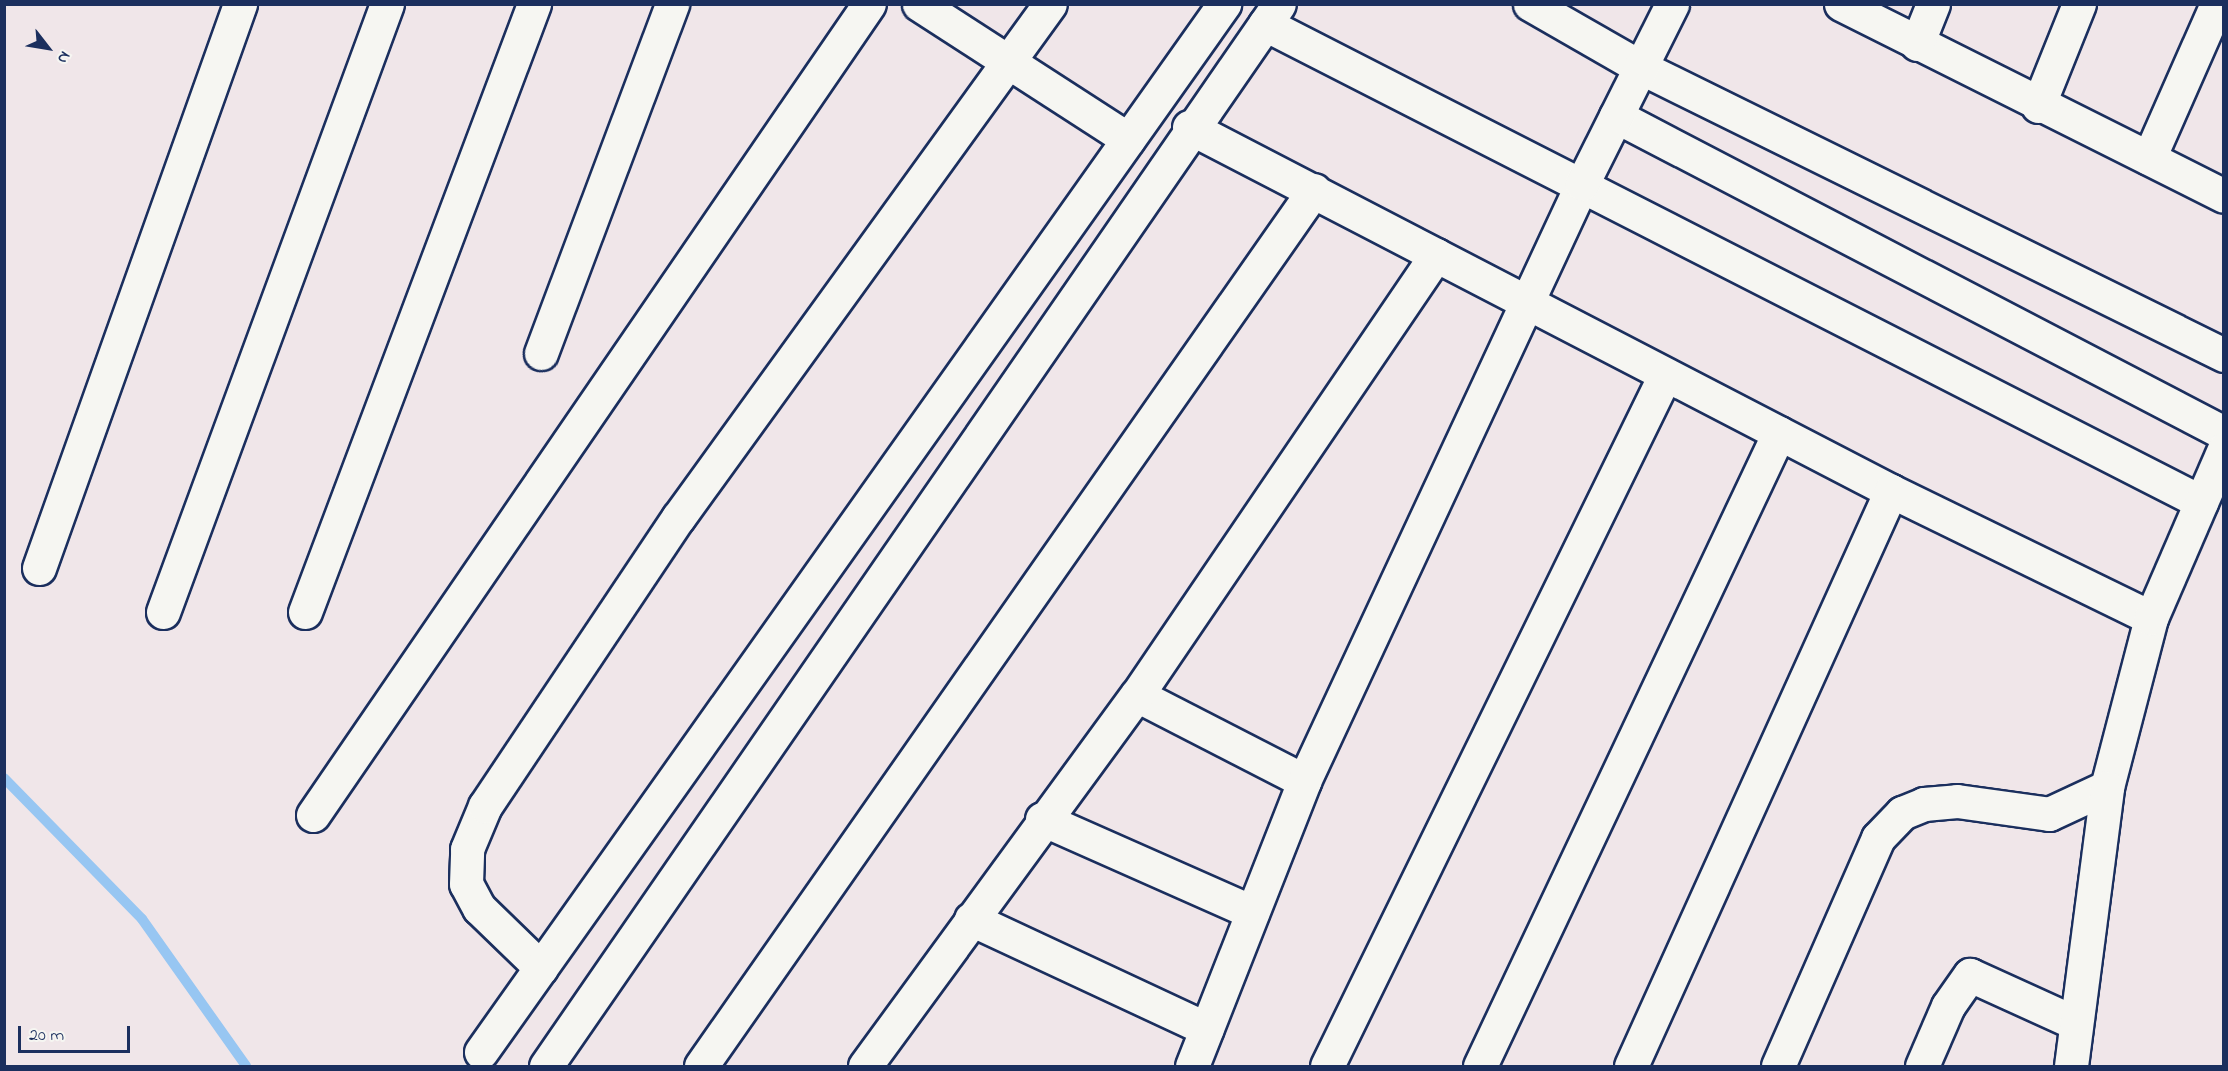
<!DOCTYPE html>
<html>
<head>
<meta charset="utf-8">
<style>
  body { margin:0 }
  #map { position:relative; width:2228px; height:1071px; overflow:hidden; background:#f0e6e9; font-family:"Indie Flower",sans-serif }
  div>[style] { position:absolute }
  .stream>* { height:10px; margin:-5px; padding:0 5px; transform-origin:5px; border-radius:5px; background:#97c6f2 }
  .roads { filter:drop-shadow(2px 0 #1b2f5e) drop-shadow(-2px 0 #1b2f5e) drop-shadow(0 2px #1b2f5e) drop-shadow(0 -2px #1b2f5e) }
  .minor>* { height:33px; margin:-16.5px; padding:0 16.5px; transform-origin:16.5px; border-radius:16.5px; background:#f6f6f2 }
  span { translate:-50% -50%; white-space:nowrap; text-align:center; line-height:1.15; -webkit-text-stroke:4.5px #f6f6f2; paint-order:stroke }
  .frame { position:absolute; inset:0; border:6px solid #1b2f5e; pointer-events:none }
  .north { position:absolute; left:18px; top:18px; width:60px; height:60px; -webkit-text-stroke:4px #f6f6f2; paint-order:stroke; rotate:121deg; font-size:16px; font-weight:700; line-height:24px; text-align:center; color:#1b2f5e }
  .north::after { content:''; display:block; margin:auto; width:21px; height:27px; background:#1b2f5e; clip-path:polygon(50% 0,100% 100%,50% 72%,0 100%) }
  .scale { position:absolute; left:18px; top:1026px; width:112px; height:27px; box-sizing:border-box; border:3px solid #1b2f5e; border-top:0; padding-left:8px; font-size:18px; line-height:21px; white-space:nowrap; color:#1b2f5e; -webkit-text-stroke:4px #f6f6f2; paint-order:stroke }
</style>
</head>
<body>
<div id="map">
  <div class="stream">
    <div style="left:4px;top:778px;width:197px;rotate:45.6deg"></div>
    <div style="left:142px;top:919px;width:180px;rotate:54.7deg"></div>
  </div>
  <div class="roads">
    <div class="minor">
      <div style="left:919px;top:4px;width:249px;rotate:32.9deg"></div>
      <div style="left:1530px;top:4px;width:127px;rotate:29.8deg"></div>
      <div style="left:1640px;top:67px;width:651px;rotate:26.25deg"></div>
      <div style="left:1841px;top:4px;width:428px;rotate:26.6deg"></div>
      <div style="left:1265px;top:24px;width:1051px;rotate:27.05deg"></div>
      <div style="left:1917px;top:44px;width:43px;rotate:-68.2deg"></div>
      <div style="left:2038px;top:106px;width:110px;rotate:-68.1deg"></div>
      <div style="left:1616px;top:116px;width:686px;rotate:27.54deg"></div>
      <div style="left:1189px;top:127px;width:791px;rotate:27.41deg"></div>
      <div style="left:1891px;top:491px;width:289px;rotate:26deg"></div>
      <div style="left:2149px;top:158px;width:168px;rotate:-66.2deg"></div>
      <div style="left:541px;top:353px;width:373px;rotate:-69.4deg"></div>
      <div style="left:39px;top:568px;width:599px;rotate:-70.38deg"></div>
      <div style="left:163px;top:612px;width:648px;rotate:-69.78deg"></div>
      <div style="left:305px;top:612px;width:650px;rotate:-69.36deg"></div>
      <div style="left:1137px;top:695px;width:188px;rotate:27.2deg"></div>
      <div style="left:313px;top:815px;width:983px;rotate:-55.57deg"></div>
      <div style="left:1042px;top:819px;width:230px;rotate:23.9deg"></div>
      <div style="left:971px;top:919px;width:260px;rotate:25deg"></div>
      <div style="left:541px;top:968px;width:86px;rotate:-135.9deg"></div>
      <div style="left:479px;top:908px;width:27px;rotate:-118deg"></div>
      <div style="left:466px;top:884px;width:35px;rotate:-88deg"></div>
      <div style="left:467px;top:849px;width:47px;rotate:-67.3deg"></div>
      <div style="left:485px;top:806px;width:347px;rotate:-56.2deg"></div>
      <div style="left:678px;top:518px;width:634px;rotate:-54.11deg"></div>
      <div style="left:481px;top:1052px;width:1285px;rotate:-54.66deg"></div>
      <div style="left:546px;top:1066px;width:1290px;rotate:-55.39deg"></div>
      <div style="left:701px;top:1066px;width:1069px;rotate:-55.02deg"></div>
      <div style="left:865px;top:1066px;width:460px;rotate:-53.8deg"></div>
      <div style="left:1137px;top:695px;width:532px;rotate:-55.8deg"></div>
      <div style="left:1192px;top:1066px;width:306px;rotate:-68.5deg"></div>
      <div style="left:1304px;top:781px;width:659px;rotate:-65.03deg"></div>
      <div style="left:1582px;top:184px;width:201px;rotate:-63.4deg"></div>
      <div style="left:1327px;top:1066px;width:769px;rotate:-63.93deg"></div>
      <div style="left:1480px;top:1066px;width:700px;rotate:-64.72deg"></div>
      <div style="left:1631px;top:1066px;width:631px;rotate:-65.67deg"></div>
      <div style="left:1778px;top:1066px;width:249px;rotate:-66.3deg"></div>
      <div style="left:1878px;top:838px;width:35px;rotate:-46deg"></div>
      <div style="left:1902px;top:813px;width:24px;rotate:-22deg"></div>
      <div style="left:1924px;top:804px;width:33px;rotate:-5deg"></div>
      <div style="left:1957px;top:801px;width:93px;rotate:8deg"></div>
      <div style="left:2049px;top:814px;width:64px;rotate:-25deg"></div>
      <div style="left:2107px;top:787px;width:175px;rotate:-75.4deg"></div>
      <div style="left:2151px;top:618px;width:184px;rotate:-66.6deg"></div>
      <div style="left:1922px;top:1066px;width:65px;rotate:-66.6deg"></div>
      <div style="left:1948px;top:1006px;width:38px;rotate:-55deg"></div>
      <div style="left:1970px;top:975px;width:116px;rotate:24.4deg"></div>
      <div style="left:2071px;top:1066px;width:281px;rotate:-82.6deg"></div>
    </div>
  </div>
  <div class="frame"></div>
  <div class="north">N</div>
  <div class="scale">20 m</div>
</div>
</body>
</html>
